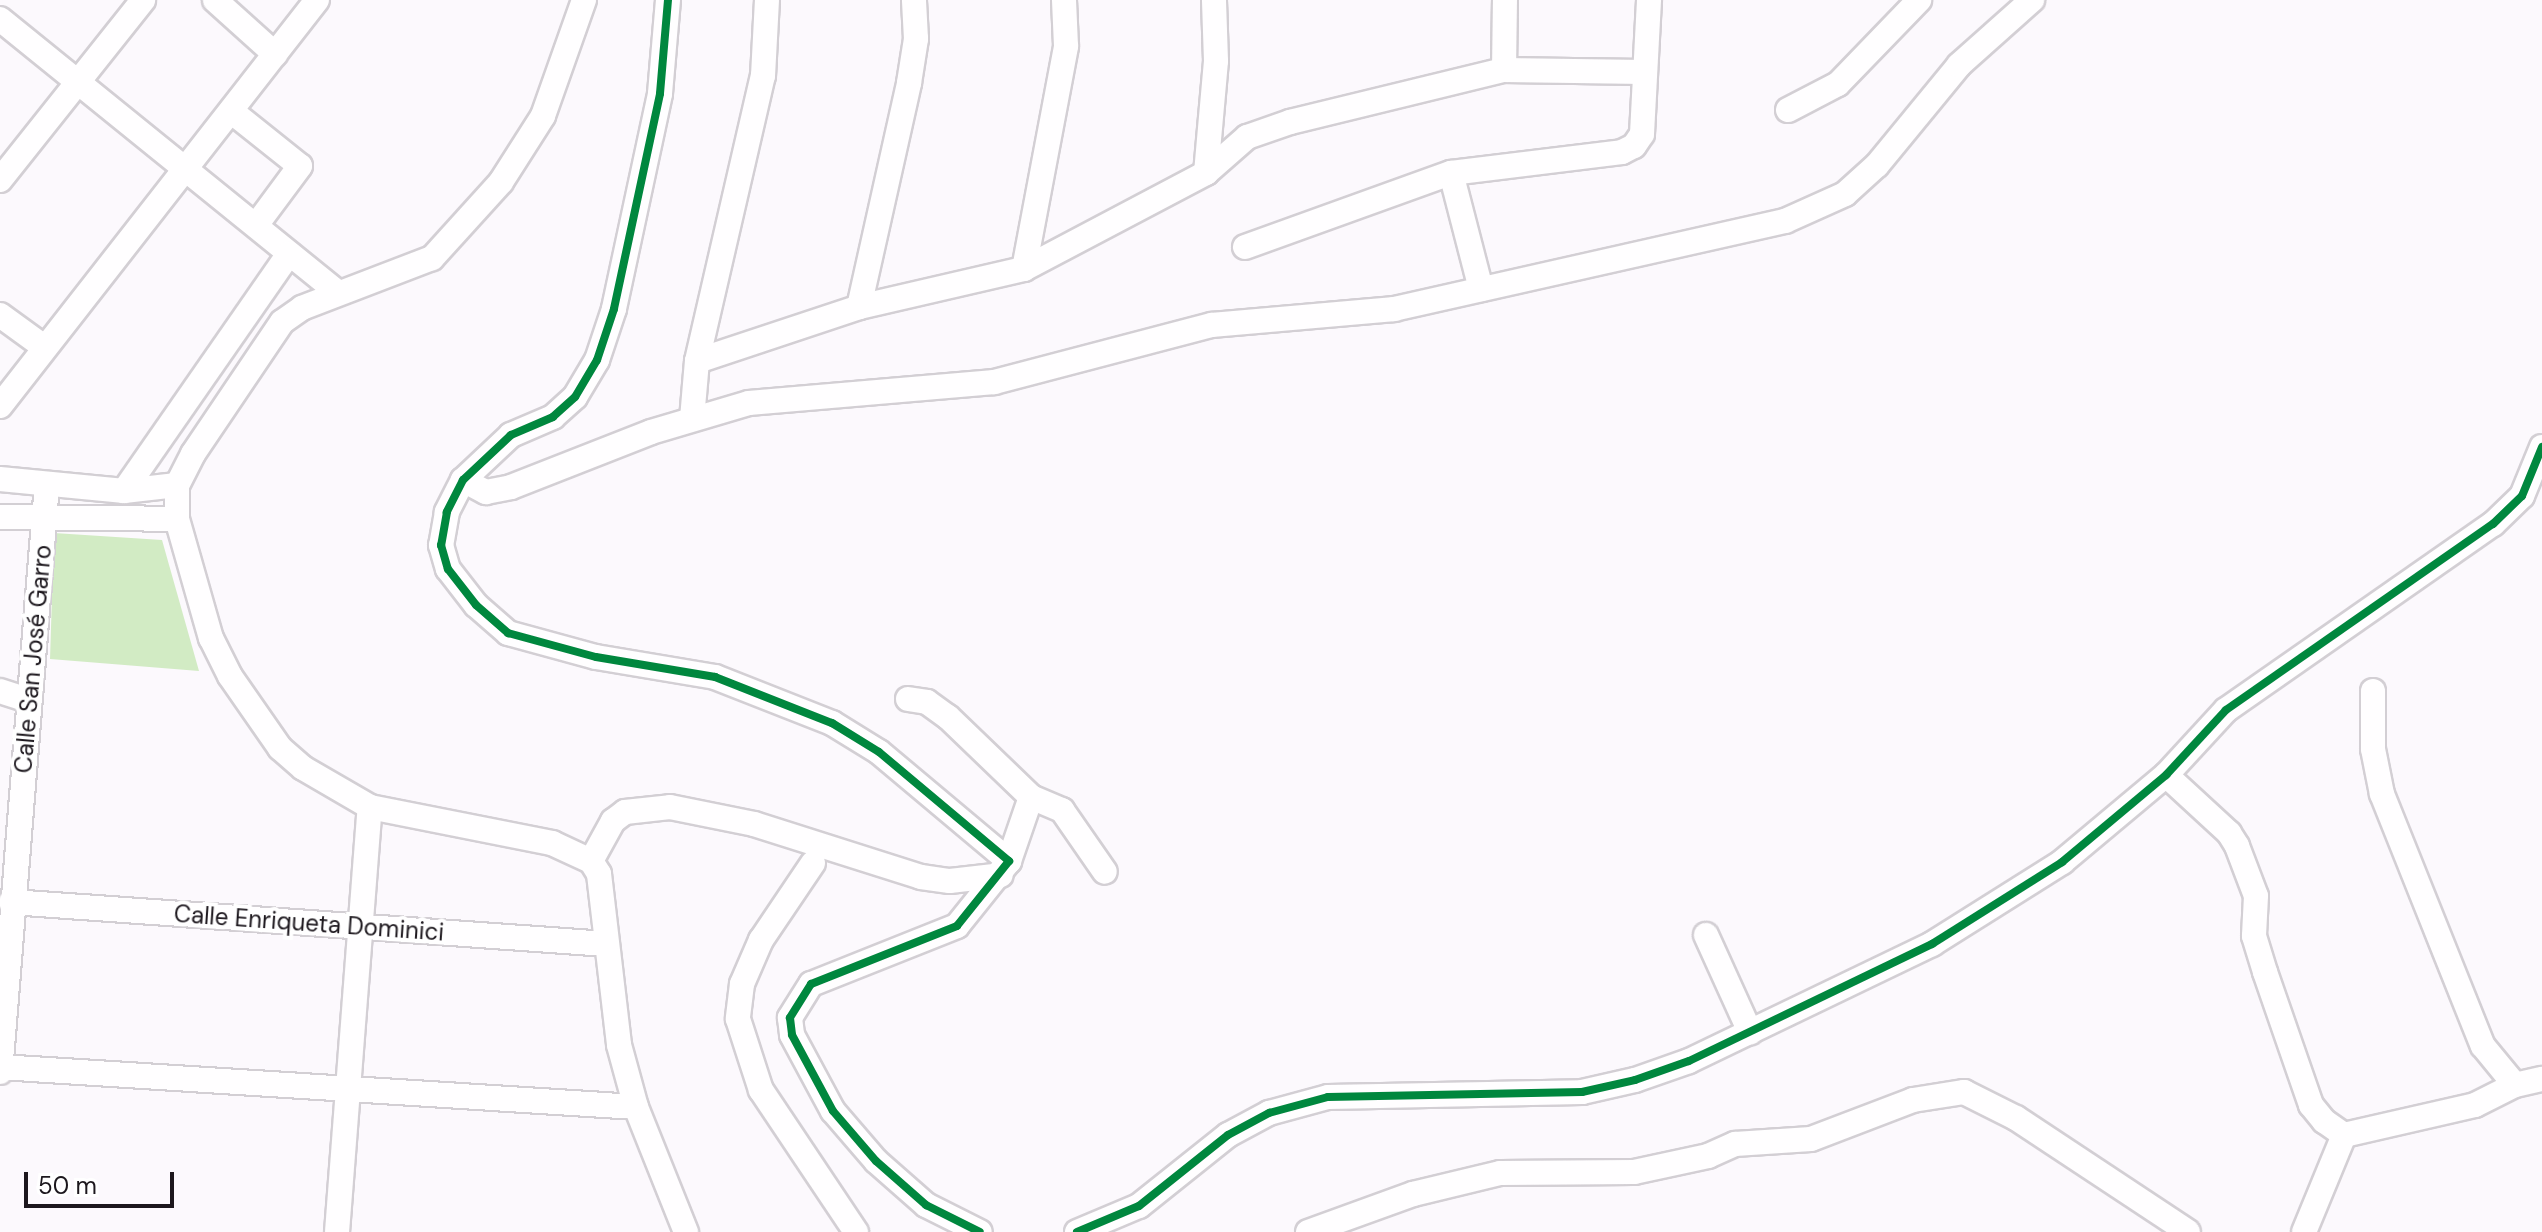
<!DOCTYPE html>
<html>
<head>
<meta charset="utf-8">
<style>
  body { margin:0 }
  #map { position:relative; width:2542px; height:1232px; overflow:hidden; background:#fcf9fd; font-family:"DM Sans",sans-serif }
  div>[style] { position:absolute }
  .green>* { inset:0; background:#d2ebc4 }
  .roads { filter:drop-shadow(2px 0 #d3cfd4) drop-shadow(-2px 0 #d3cfd4) drop-shadow(0 2px #d3cfd4) drop-shadow(0 -2px #d3cfd4) }
  .minor>* { height:24px; margin:-12px; padding:0 12px; transform-origin:12px; border-radius:12px; background:#fffeff }
  .cycleway>* { height:8px; margin:-4px; padding:0 4px; transform-origin:4px; border-radius:4px; background:#00873e }
  span { translate:-50% -50%; white-space:nowrap; text-align:center; line-height:1.15; -webkit-text-stroke:8px #fff; paint-order:stroke }
  .street-label { font-size:24px; color:#1c171d }
  .scale { position:absolute; left:24px; top:1172px; width:150px; height:36px; box-sizing:border-box; border:4px solid #1c171d; border-top:0; padding-left:10px; font-size:24px; line-height:28px; white-space:nowrap; color:#1c171d; -webkit-text-stroke:6px #fff; paint-order:stroke }
</style>
</head>
<body>
<div id="map">
  <div class="green">
    <div style="clip-path:polygon(54px 533px,162px 540px,199px 671px,50px 659px)"></div>
  </div>
  <div class="roads">
    <div class="minor">
      <div style="left:215px;top:0;width:81px;rotate:42deg"></div>
      <div style="left:584px;top:0;width:123px;rotate:109.5deg"></div>
      <div style="left:543px;top:116px;width:78px;rotate:122.5deg"></div>
      <div style="left:501px;top:182px;width:103px;rotate:132.2deg"></div>
      <div style="left:432px;top:258px;width:139px;rotate:159deg"></div>
      <div style="left:302px;top:308px;width:24px;rotate:145deg"></div>
      <div style="left:282px;top:322px;width:159px;rotate:124deg"></div>
      <div style="left:193px;top:454px;width:35px;rotate:117deg"></div>
      <div style="left:177px;top:485px;width:34px;rotate:90deg"></div>
      <div style="left:177px;top:519px;width:124px;rotate:74.1deg"></div>
      <div style="left:211px;top:638px;width:42px;rotate:63.4deg"></div>
      <div style="left:230px;top:676px;width:88px;rotate:55.2deg"></div>
      <div style="left:280px;top:748px;width:30px;rotate:41deg"></div>
      <div style="left:303px;top:768px;width:78px;rotate:30.2deg"></div>
      <div style="left:370px;top:807px;width:186px;rotate:11.2deg"></div>
      <div style="left:552px;top:843px;width:43px;rotate:24.8deg"></div>
      <div style="left:591px;top:861px;width:15px;rotate:58deg"></div>
      <div style="left:599px;top:874px;width:172px;rotate:83.3deg"></div>
      <div style="left:619px;top:1045px;width:64px;rotate:74.7deg"></div>
      <div style="left:636px;top:1107px;width:135px;rotate:68.2deg"></div>
      <div style="left:668px;top:0;width:94px;rotate:94.9deg"></div>
      <div style="left:660px;top:94px;width:220px;rotate:102.1deg"></div>
      <div style="left:614px;top:309px;width:54px;rotate:108.4deg"></div>
      <div style="left:597px;top:360px;width:43px;rotate:120.7deg"></div>
      <div style="left:575px;top:397px;width:30px;rotate:138deg"></div>
      <div style="left:553px;top:417px;width:46px;rotate:156.8deg"></div>
      <div style="left:511px;top:435px;width:66px;rotate:136.8deg"></div>
      <div style="left:463px;top:480px;width:36px;rotate:117deg"></div>
      <div style="left:447px;top:512px;width:34px;rotate:100deg"></div>
      <div style="left:441px;top:545px;width:25px;rotate:74deg"></div>
      <div style="left:448px;top:569px;width:46px;rotate:52.1deg"></div>
      <div style="left:476px;top:605px;width:43px;rotate:41.2deg"></div>
      <div style="left:508px;top:633px;width:91px;rotate:15.3deg"></div>
      <div style="left:596px;top:657px;width:121px;rotate:9.5deg"></div>
      <div style="left:715px;top:677px;width:126px;rotate:21.5deg"></div>
      <div style="left:832px;top:723px;width:55px;rotate:31.7deg"></div>
      <div style="left:879px;top:752px;width:170px;rotate:40deg"></div>
      <div style="left:1009px;top:861px;width:83px;rotate:128.7deg"></div>
      <div style="left:957px;top:926px;width:157px;rotate:158.3deg"></div>
      <div style="left:811px;top:984px;width:40px;rotate:122deg"></div>
      <div style="left:790px;top:1018px;width:17px;rotate:83deg"></div>
      <div style="left:792px;top:1035px;width:86px;rotate:61.7deg"></div>
      <div style="left:833px;top:1111px;width:66px;rotate:49.3deg"></div>
      <div style="left:876px;top:1161px;width:67px;rotate:41.3deg"></div>
      <div style="left:926px;top:1205px;width:60px;rotate:26.6deg"></div>
      <div style="left:0;top:19px;width:435px;rotate:39deg"></div>
      <div style="left:1504px;top:70px;width:70px;rotate:-89.2deg"></div>
      <div style="left:1788px;top:110px;width:56px;rotate:-27.5deg"></div>
      <div style="left:1838px;top:84px;width:117px;rotate:-46deg"></div>
      <div style="left:231px;top:111px;width:88px;rotate:38.6deg"></div>
      <div style="left:300px;top:166px;width:72px;rotate:126.6deg"></div>
      <div style="left:1206px;top:173px;width:112px;rotate:-84.9deg"></div>
      <div style="left:1216px;top:61px;width:61px;rotate:-91.9deg"></div>
      <div style="left:1451px;top:173px;width:120px;rotate:75.5deg"></div>
      <div style="left:0;top:180px;width:230px;rotate:-51.5deg"></div>
      <div style="left:1245px;top:247px;width:219px;rotate:-19.8deg"></div>
      <div style="left:1451px;top:173px;width:172px;rotate:-7deg"></div>
      <div style="left:1622px;top:152px;width:13px;rotate:-27deg"></div>
      <div style="left:1634px;top:146px;width:14px;rotate:-56deg"></div>
      <div style="left:1642px;top:134px;width:134px;rotate:-87deg"></div>
      <div style="left:1024px;top:269px;width:227px;rotate:-79.3deg"></div>
      <div style="left:1066px;top:46px;width:46px;rotate:-92.5deg"></div>
      <div style="left:859px;top:307px;width:230px;rotate:-77.4deg"></div>
      <div style="left:909px;top:83px;width:45px;rotate:-81deg"></div>
      <div style="left:916px;top:39px;width:39px;rotate:-93deg"></div>
      <div style="left:0;top:315px;width:54px;rotate:36deg"></div>
      <div style="left:697px;top:361px;width:171px;rotate:-18.4deg"></div>
      <div style="left:859px;top:307px;width:169px;rotate:-13deg"></div>
      <div style="left:1024px;top:269px;width:206px;rotate:-27.8deg"></div>
      <div style="left:1206px;top:173px;width:55px;rotate:-41.3deg"></div>
      <div style="left:1247px;top:137px;width:46px;rotate:-19.2deg"></div>
      <div style="left:1290px;top:122px;width:220px;rotate:-13.7deg"></div>
      <div style="left:1504px;top:70px;width:140px;rotate:0.8deg"></div>
      <div style="left:0;top:406px;width:515px;rotate:-52.02deg"></div>
      <div style="left:692px;top:419px;width:58px;rotate:-85.1deg"></div>
      <div style="left:697px;top:361px;width:293px;rotate:-77deg"></div>
      <div style="left:763px;top:76px;width:76px;rotate:-87deg"></div>
      <div style="left:0;top:479px;width:125px;rotate:5.5deg"></div>
      <div style="left:124px;top:491px;width:53px;rotate:-6.5deg"></div>
      <div style="left:463px;top:480px;width:26px;rotate:28deg"></div>
      <div style="left:486px;top:492px;width:25px;rotate:-11deg"></div>
      <div style="left:511px;top:487px;width:150px;rotate:-21.4deg"></div>
      <div style="left:651px;top:432px;width:102px;rotate:-16.5deg"></div>
      <div style="left:749px;top:403px;width:246px;rotate:-4.9deg"></div>
      <div style="left:994px;top:382px;width:225px;rotate:-14.7deg"></div>
      <div style="left:1212px;top:325px;width:183px;rotate:-5deg"></div>
      <div style="left:1394px;top:309px;width:401px;rotate:-12.7deg"></div>
      <div style="left:1785px;top:221px;width:66px;rotate:-24.2deg"></div>
      <div style="left:1845px;top:194px;width:43px;rotate:-42.2deg"></div>
      <div style="left:1877px;top:165px;width:129px;rotate:-50.6deg"></div>
      <div style="left:1959px;top:65px;width:98px;rotate:-41.7deg"></div>
      <div style="left:124px;top:491px;width:289px;rotate:-55.2deg"></div>
      <div style="left:0;top:517px;width:177px;rotate:0.6deg"></div>
      <div style="left:0;top:691px;width:29px;rotate:18deg"></div>
      <div style="left:2373px;top:691px;width:58px;rotate:90deg"></div>
      <div style="left:2373px;top:749px;width:46px;rotate:78.7deg"></div>
      <div style="left:2382px;top:794px;width:271px;rotate:68.2deg"></div>
      <div style="left:2483px;top:1046px;width:50px;rotate:50.6deg"></div>
      <div style="left:2515px;top:1085px;width:28px;rotate:-13deg"></div>
      <div style="left:908px;top:699px;width:19px;rotate:9deg"></div>
      <div style="left:927px;top:702px;width:26px;rotate:36deg"></div>
      <div style="left:948px;top:717px;width:115px;rotate:43.9deg"></div>
      <div style="left:1031px;top:797px;width:68px;rotate:109deg"></div>
      <div style="left:2166px;top:775px;width:86px;rotate:42.6deg"></div>
      <div style="left:2229px;top:833px;width:15px;rotate:58deg"></div>
      <div style="left:2237px;top:846px;width:53px;rotate:69.2deg"></div>
      <div style="left:2256px;top:896px;width:40px;rotate:92.9deg"></div>
      <div style="left:2254px;top:936px;width:38px;rotate:73deg"></div>
      <div style="left:2265px;top:972px;width:141px;rotate:70.9deg"></div>
      <div style="left:2311px;top:1105px;width:21px;rotate:51deg"></div>
      <div style="left:2324px;top:1121px;width:24px;rotate:35deg"></div>
      <div style="left:2344px;top:1135px;width:134px;rotate:-12.9deg"></div>
      <div style="left:2475px;top:1105px;width:45px;rotate:-26.6deg"></div>
      <div style="left:1031px;top:797px;width:34px;rotate:23deg"></div>
      <div style="left:1062px;top:810px;width:75px;rotate:55.3deg"></div>
      <div style="left:591px;top:861px;width:46px;rotate:-61.2deg"></div>
      <div style="left:613px;top:821px;width:15px;rotate:-37deg"></div>
      <div style="left:625px;top:812px;width:45px;rotate:-6.3deg"></div>
      <div style="left:670px;top:807px;width:86px;rotate:11.4deg"></div>
      <div style="left:754px;top:824px;width:175px;rotate:17.6deg"></div>
      <div style="left:921px;top:877px;width:29px;rotate:8deg"></div>
      <div style="left:950px;top:881px;width:51px;rotate:-6.7deg"></div>
      <div style="left:813px;top:863px;width:93px;rotate:124deg"></div>
      <div style="left:761px;top:940px;width:48px;rotate:113.4deg"></div>
      <div style="left:742px;top:984px;width:35px;rotate:97deg"></div>
      <div style="left:738px;top:1019px;width:75px;rotate:72.1deg"></div>
      <div style="left:761px;top:1090px;width:171px;rotate:56.2deg"></div>
      <div style="left:11px;top:902px;width:597px;rotate:4.03deg"></div>
      <div style="left:1706px;top:935px;width:107px;rotate:65.6deg"></div>
      <div style="left:0;top:1067px;width:637px;rotate:3.6deg"></div>
      <div style="left:0;top:1072px;width:590px;rotate:-85.43deg"></div>
      <div style="left:337px;top:1232px;width:426px;rotate:-85.6deg"></div>
      <div style="left:1077px;top:1232px;width:67px;rotate:-22.8deg"></div>
      <div style="left:1139px;top:1206px;width:114px;rotate:-38.6deg"></div>
      <div style="left:1228px;top:1135px;width:47px;rotate:-28.2deg"></div>
      <div style="left:1269px;top:1113px;width:61px;rotate:-15.2deg"></div>
      <div style="left:1328px;top:1097px;width:254px;rotate:-1.1deg"></div>
      <div style="left:1582px;top:1092px;width:54px;rotate:-12.8deg"></div>
      <div style="left:1635px;top:1080px;width:57px;rotate:-19.4deg"></div>
      <div style="left:1689px;top:1061px;width:270px;rotate:-25.7deg"></div>
      <div style="left:1932px;top:944px;width:154px;rotate:-32.2deg"></div>
      <div style="left:2062px;top:862px;width:136px;rotate:-39.9deg"></div>
      <div style="left:2166px;top:775px;width:88px;rotate:-47.3deg"></div>
      <div style="left:2226px;top:710px;width:325px;rotate:-34.9deg"></div>
      <div style="left:2493px;top:524px;width:40px;rotate:-44deg"></div>
      <div style="left:2522px;top:496px;width:53px;rotate:-67.8deg"></div>
      <div style="left:1308px;top:1232px;width:112px;rotate:-19.9deg"></div>
      <div style="left:1413px;top:1194px;width:89px;rotate:-13.6deg"></div>
      <div style="left:1500px;top:1173px;width:134px;rotate:-0.4deg"></div>
      <div style="left:1634px;top:1172px;width:76px;rotate:-12.2deg"></div>
      <div style="left:1708px;top:1156px;width:30px;rotate:-24deg"></div>
      <div style="left:1735px;top:1144px;width:76px;rotate:-3.8deg"></div>
      <div style="left:1811px;top:1139px;width:109px;rotate:-20.9deg"></div>
      <div style="left:1913px;top:1100px;width:52px;rotate:-8.9deg"></div>
      <div style="left:1964px;top:1092px;width:58px;rotate:26.6deg"></div>
      <div style="left:2016px;top:1118px;width:206px;rotate:33.5deg"></div>
      <div style="left:2304px;top:1232px;width:105px;rotate:-67.6deg"></div>
    </div>
  </div>
  <div class="cycleway">
    <div style="left:668px;top:0;width:94px;rotate:94.9deg"></div>
    <div style="left:660px;top:94px;width:220px;rotate:102.1deg"></div>
    <div style="left:614px;top:309px;width:54px;rotate:108.4deg"></div>
    <div style="left:597px;top:360px;width:43px;rotate:120.7deg"></div>
    <div style="left:575px;top:397px;width:30px;rotate:138deg"></div>
    <div style="left:553px;top:417px;width:46px;rotate:156.8deg"></div>
    <div style="left:511px;top:435px;width:66px;rotate:136.8deg"></div>
    <div style="left:463px;top:480px;width:36px;rotate:117deg"></div>
    <div style="left:447px;top:512px;width:34px;rotate:100deg"></div>
    <div style="left:441px;top:545px;width:25px;rotate:74deg"></div>
    <div style="left:448px;top:569px;width:46px;rotate:52.1deg"></div>
    <div style="left:476px;top:605px;width:43px;rotate:41.2deg"></div>
    <div style="left:508px;top:633px;width:91px;rotate:15.3deg"></div>
    <div style="left:596px;top:657px;width:121px;rotate:9.5deg"></div>
    <div style="left:715px;top:677px;width:126px;rotate:21.5deg"></div>
    <div style="left:832px;top:723px;width:55px;rotate:31.7deg"></div>
    <div style="left:879px;top:752px;width:170px;rotate:40deg"></div>
    <div style="left:1009px;top:861px;width:83px;rotate:128.7deg"></div>
    <div style="left:957px;top:926px;width:157px;rotate:158.3deg"></div>
    <div style="left:811px;top:984px;width:40px;rotate:122deg"></div>
    <div style="left:790px;top:1018px;width:17px;rotate:83deg"></div>
    <div style="left:792px;top:1035px;width:86px;rotate:61.7deg"></div>
    <div style="left:833px;top:1111px;width:66px;rotate:49.3deg"></div>
    <div style="left:876px;top:1161px;width:67px;rotate:41.3deg"></div>
    <div style="left:926px;top:1205px;width:60px;rotate:26.6deg"></div>
    <div style="left:1077px;top:1232px;width:67px;rotate:-22.8deg"></div>
    <div style="left:1139px;top:1206px;width:114px;rotate:-38.6deg"></div>
    <div style="left:1228px;top:1135px;width:47px;rotate:-28.2deg"></div>
    <div style="left:1269px;top:1113px;width:61px;rotate:-15.2deg"></div>
    <div style="left:1328px;top:1097px;width:254px;rotate:-1.1deg"></div>
    <div style="left:1582px;top:1092px;width:54px;rotate:-12.8deg"></div>
    <div style="left:1635px;top:1080px;width:57px;rotate:-19.4deg"></div>
    <div style="left:1689px;top:1061px;width:270px;rotate:-25.7deg"></div>
    <div style="left:1932px;top:944px;width:154px;rotate:-32.2deg"></div>
    <div style="left:2062px;top:862px;width:136px;rotate:-39.9deg"></div>
    <div style="left:2166px;top:775px;width:88px;rotate:-47.3deg"></div>
    <div style="left:2226px;top:710px;width:325px;rotate:-34.9deg"></div>
    <div style="left:2493px;top:524px;width:40px;rotate:-44deg"></div>
    <div style="left:2522px;top:496px;width:53px;rotate:-67.8deg"></div>
  </div>
  <div class="street-label">
    <span style="left:33px;top:659px;rotate:-85deg">Calle San José Garro</span>
    <span style="left:309px;top:923px;rotate:4deg">Calle Enriqueta Dominici</span>
  </div>
  <div class="scale">50 m</div>
</div>
</body>
</html>
